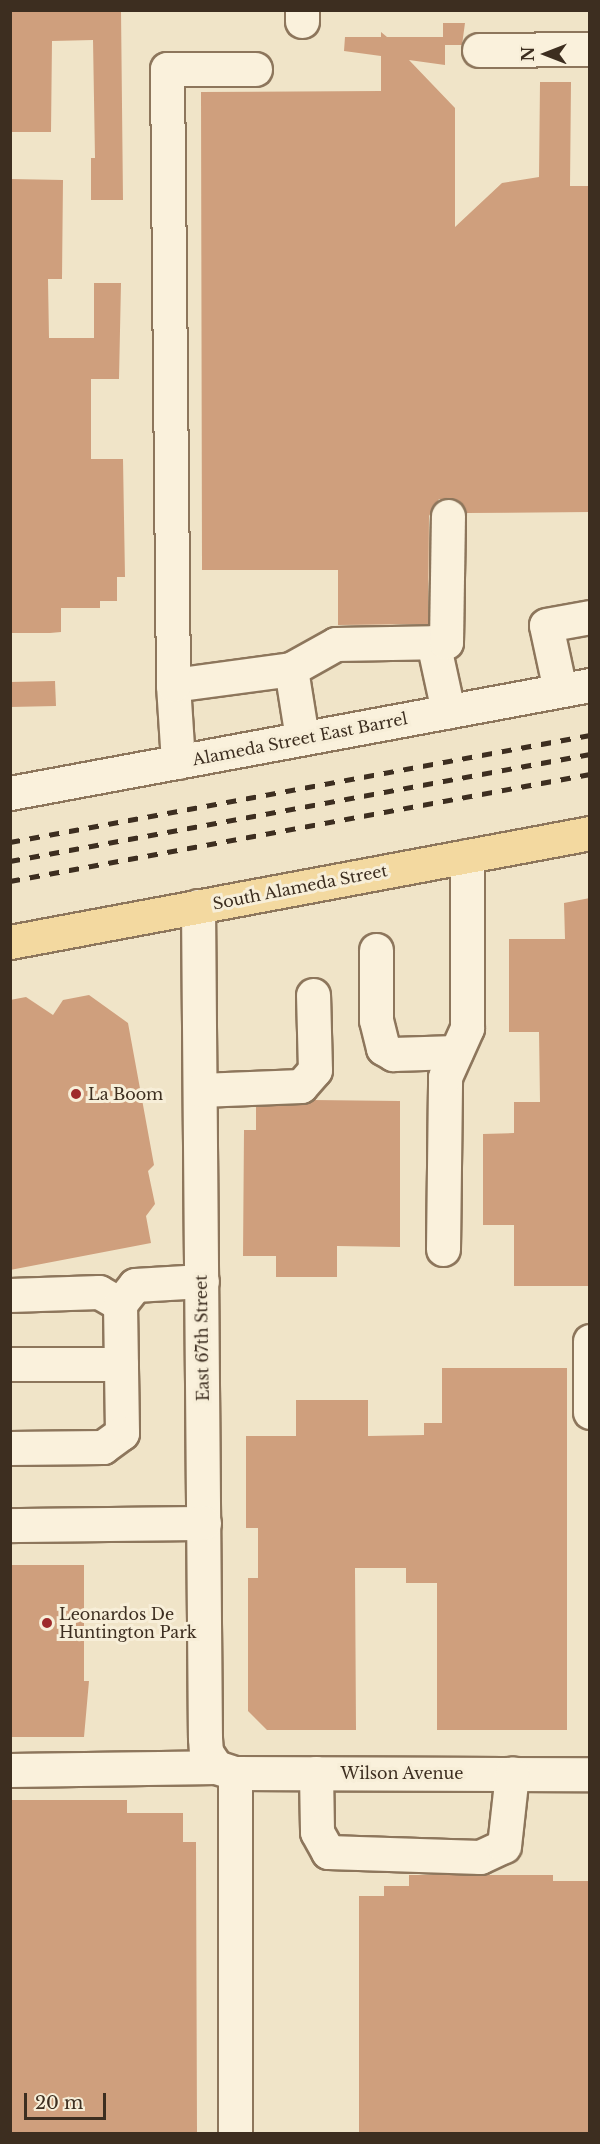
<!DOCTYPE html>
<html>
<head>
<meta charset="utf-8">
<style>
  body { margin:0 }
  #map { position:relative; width:600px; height:2144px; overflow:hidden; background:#f0e4c8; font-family:"Libre Baskerville",serif }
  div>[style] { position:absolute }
  .building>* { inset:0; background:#cf9f7d }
  .roads { filter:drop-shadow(2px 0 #8d765c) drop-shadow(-2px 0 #8d765c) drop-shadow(0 2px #8d765c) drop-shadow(0 -2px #8d765c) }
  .minor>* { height:33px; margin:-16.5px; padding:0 16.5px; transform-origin:16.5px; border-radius:16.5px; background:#faf1dc }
  .major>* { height:33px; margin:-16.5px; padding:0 16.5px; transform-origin:16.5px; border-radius:16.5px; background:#f3d9a0 }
  .rail>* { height:4.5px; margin-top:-2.25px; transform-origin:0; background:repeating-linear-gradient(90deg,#3d2e20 0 10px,transparent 0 20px) }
  .dots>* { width:16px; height:16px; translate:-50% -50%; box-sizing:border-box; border:3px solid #f7eed8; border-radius:50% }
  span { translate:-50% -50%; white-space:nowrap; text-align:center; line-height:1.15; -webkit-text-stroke:6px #f7eed8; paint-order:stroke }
  .street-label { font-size:16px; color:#3d2e20 }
  .poi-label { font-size:16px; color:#3d2e20 }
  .left { translate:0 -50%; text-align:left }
  .frame { position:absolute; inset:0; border:12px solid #3d2e20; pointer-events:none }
  .north { position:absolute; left:516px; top:24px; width:60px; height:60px; -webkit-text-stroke:4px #f7eed8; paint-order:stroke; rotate:270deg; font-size:16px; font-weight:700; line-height:24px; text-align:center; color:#3d2e20 }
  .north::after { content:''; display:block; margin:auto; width:21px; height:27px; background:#3d2e20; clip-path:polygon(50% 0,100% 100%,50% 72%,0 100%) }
  .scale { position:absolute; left:24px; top:2093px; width:82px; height:27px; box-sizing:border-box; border:3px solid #3d2e20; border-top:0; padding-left:8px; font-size:18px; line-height:21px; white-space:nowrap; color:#3d2e20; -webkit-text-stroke:4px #f7eed8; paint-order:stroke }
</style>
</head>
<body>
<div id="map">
  <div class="building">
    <div style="clip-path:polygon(10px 10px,121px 10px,123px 200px,91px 200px,91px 158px,95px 158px,93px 40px,52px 41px,51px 132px,10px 132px)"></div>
    <div style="clip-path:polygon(443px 23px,465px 23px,462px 45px,445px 45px,445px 65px,409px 60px,455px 108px,455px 227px,502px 183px,539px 177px,540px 82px,571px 82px,570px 186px,590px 186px,590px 512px,466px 513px,457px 500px,439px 499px,429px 516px,428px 624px,338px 625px,338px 570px,202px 570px,201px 92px,381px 91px,381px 56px,344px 51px,345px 37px,381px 37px,381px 32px,387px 37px,443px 37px)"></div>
    <div style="clip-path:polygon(10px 179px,63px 180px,62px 279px,48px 279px,49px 338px,94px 338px,94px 283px,121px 283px,119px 379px,91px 379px,91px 459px,123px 459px,125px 577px,117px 577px,117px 601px,100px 601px,100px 608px,61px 608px,61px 632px,50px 633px,10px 633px)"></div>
    <div style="clip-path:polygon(55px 681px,56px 706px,10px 707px,10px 682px)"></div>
    <div style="clip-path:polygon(590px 898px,590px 1286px,514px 1286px,514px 1225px,483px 1225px,483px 1134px,514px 1133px,514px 1102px,540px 1102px,539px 1032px,509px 1032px,509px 939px,565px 939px,564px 903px)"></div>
    <div style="clip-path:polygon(89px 995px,128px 1023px,154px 1165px,148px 1171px,155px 1204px,146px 1216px,151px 1243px,10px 1270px,10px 1000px,26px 997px,53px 1015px,63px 1000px)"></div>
    <div style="clip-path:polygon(313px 1100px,400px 1101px,400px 1247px,337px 1246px,337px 1277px,276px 1277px,276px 1256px,243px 1256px,244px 1130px,256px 1130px,256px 1107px)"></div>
    <div style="clip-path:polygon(442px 1368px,567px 1368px,567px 1730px,437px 1730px,437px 1583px,406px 1583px,406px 1568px,355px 1568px,356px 1730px,267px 1730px,248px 1711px,248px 1578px,258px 1578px,258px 1528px,246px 1528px,246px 1436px,296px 1436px,296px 1400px,368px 1400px,368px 1436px,424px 1435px,424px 1423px,442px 1423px)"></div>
    <div style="clip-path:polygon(10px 1565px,84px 1565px,84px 1681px,89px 1681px,84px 1737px,10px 1737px)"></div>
    <div style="clip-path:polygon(10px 1800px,127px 1800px,127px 1813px,183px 1813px,183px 1842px,196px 1842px,197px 2133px,10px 2133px)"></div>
    <div style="clip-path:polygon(409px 1875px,553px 1875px,553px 1881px,590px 1881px,590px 2133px,359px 2133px,359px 1896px,384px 1896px,384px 1886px,409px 1886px)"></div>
  </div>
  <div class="roads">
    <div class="minor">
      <div style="left:302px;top:10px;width:11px;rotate:90deg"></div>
      <div style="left:479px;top:50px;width:111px;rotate:-0.5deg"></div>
      <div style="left:433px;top:642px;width:71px;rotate:77.7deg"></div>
      <div style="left:291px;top:669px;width:51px;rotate:-29.1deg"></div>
      <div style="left:336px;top:644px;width:110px;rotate:-1deg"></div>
      <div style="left:446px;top:642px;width:126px;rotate:-89.1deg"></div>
      <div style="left:173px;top:685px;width:119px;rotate:-7.7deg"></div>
      <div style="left:291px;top:669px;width:70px;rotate:80.9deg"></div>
      <div style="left:560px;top:690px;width:66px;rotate:-102.2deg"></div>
      <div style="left:546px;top:625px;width:45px;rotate:-10.3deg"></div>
      <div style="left:178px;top:762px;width:77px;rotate:-93.7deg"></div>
      <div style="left:173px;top:685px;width:616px;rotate:-90.56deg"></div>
      <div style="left:167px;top:69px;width:88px"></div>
      <div style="left:10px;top:793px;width:590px;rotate:-10.55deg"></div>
      <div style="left:198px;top:906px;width:832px;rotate:89.52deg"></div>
      <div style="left:205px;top:1738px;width:14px;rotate:86deg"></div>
      <div style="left:206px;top:1752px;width:18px;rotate:56deg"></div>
      <div style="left:376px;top:950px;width:70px;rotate:90deg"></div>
      <div style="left:376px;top:1020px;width:29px;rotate:76deg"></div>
      <div style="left:383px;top:1048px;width:12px;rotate:31deg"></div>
      <div style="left:393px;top:1054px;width:63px;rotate:-1.8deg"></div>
      <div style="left:200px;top:1090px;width:101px;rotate:-2.3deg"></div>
      <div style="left:301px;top:1086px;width:21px;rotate:-49deg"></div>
      <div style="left:315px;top:1070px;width:75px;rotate:-91.5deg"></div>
      <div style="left:443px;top:1249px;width:172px;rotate:-89.3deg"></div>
      <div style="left:445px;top:1077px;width:54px;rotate:-65.8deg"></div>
      <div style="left:467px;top:1028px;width:172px;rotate:-90deg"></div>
      <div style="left:10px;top:1295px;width:89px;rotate:-1.9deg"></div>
      <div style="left:99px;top:1292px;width:24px;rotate:30deg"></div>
      <div style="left:120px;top:1304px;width:129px;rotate:89.1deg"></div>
      <div style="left:122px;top:1433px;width:24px;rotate:144deg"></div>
      <div style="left:103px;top:1447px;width:93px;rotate:179.4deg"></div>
      <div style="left:120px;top:1304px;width:24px;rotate:-52deg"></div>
      <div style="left:135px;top:1285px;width:67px;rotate:-3.4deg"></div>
      <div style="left:590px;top:1341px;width:71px;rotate:90deg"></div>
      <div style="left:10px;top:1364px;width:111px"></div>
      <div style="left:10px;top:1525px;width:194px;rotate:-0.6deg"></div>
      <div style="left:10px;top:1770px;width:206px;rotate:-0.8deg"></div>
      <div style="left:216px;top:1767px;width:20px;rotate:18deg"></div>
      <div style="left:235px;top:1773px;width:355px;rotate:0.2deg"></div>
      <div style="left:235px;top:1773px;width:361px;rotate:90deg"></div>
      <div style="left:316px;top:1773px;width:59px;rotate:89deg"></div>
      <div style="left:317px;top:1832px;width:23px;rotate:61deg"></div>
      <div style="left:328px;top:1852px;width:152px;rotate:1.9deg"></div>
      <div style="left:480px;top:1857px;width:26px;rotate:-25deg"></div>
      <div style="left:504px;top:1846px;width:73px;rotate:-83.7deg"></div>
    </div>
    <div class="major">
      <div style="left:10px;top:942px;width:590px;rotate:-10.64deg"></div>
    </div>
  </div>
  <div class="rail">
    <div style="left:10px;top:842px;width:590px;rotate:-10.45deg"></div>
    <div style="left:10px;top:861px;width:590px;rotate:-10.45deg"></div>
    <div style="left:10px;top:881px;width:590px;rotate:-10.45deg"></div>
  </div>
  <div class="dots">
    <div style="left:76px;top:1094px;background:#9e2a2b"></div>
    <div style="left:47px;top:1623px;background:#9e2a2b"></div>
  </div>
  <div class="street-label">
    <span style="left:300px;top:739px;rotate:-11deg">Alameda Street East Barrel</span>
    <span style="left:300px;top:887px;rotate:-11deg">South Alameda Street</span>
    <span style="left:202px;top:1338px;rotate:-91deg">East 67th Street</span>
    <span style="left:402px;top:1773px">Wilson Avenue</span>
  </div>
  <div class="poi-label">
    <span class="left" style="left:88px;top:1094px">La Boom</span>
    <span class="left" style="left:59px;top:1623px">Leonardos De<br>Huntington Park</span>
  </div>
  <div class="frame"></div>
  <div class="north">N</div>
  <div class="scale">20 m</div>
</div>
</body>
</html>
